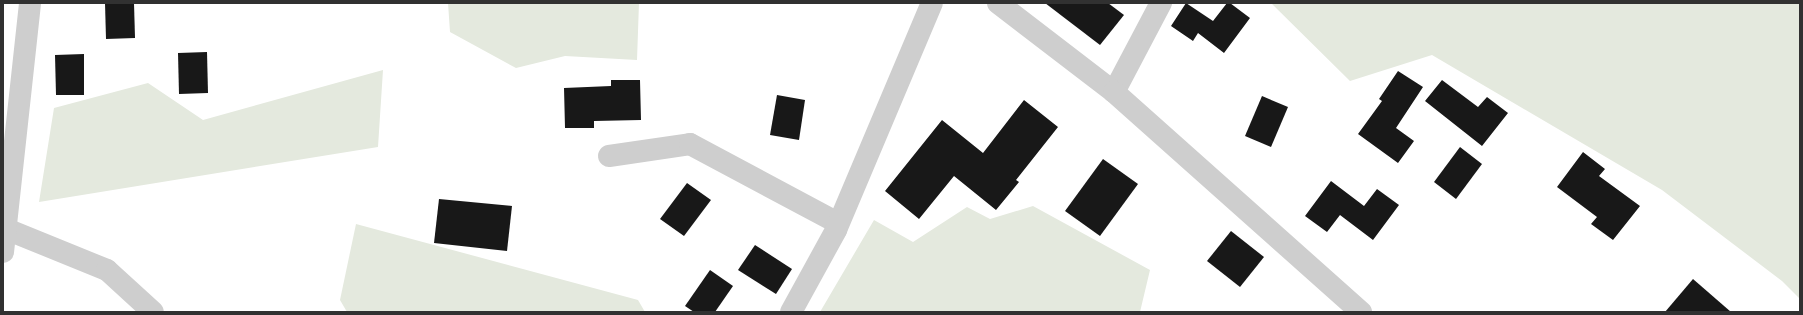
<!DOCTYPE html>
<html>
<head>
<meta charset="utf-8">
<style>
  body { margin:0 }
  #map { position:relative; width:1803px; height:315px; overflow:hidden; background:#fff; font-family:"Nunito Sans",sans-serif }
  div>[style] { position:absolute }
  .green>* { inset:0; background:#e4e9de }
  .building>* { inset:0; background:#181818 }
  .minor>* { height:22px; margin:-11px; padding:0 11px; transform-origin:11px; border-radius:11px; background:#cecece }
  .tertiary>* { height:22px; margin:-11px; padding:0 11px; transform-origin:11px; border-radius:11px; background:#cecece }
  span { translate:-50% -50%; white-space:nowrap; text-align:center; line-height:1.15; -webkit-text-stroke:4px #fff; paint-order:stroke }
  .frame { position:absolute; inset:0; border:4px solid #313131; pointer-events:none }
</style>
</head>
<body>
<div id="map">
  <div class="green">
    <div style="clip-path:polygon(448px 3px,639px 3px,637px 60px,565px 56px,516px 68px,450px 32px)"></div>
    <div style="clip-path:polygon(1271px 3px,1800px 3px,1800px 299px,1782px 281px,1662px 190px,1432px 55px,1350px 81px)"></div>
    <div style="clip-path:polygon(383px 70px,378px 147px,39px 202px,54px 108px,148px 83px,203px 120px)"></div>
    <div style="clip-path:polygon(1033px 206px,1150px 270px,1140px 312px,820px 312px,874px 220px,913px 242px,967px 207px,990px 219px)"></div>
    <div style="clip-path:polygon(356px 224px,638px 300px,645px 312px,347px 312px,340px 300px)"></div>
  </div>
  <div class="building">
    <div style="clip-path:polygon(105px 3px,134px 3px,135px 38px,106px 39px)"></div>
    <div style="clip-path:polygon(1045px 3px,1108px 3px,1124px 15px,1100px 45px)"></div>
    <div style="clip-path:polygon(1186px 3px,1213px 21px,1227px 3px,1230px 3px,1250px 18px,1224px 53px,1198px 33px,1193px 41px,1171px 26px)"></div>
    <div style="clip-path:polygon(207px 52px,208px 93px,179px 94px,178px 53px)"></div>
    <div style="clip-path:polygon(84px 54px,84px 95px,56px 95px,55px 55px)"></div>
    <div style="clip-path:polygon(1398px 71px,1423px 87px,1396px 128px,1414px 141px,1398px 163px,1358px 134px,1382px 101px,1379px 99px)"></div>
    <div style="clip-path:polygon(611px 80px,640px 80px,641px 120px,594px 121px,594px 128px,565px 128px,564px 88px,611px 86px)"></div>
    <div style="clip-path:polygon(1442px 80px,1478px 107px,1487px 97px,1508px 113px,1482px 146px,1425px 101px)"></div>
    <div style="clip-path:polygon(777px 95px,805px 100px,799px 140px,770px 135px)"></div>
    <div style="clip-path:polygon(1262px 96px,1288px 107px,1271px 147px,1245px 136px)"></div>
    <div style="clip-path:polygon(1024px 100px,1058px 127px,1016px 180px,1019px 182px,996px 210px,954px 176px,919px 219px,885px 191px,942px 120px,983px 153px)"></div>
    <div style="clip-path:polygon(1460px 147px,1482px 164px,1456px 199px,1434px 182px)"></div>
    <div style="clip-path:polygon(1583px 152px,1605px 169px,1599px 176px,1640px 206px,1613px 240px,1591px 224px,1597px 217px,1557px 187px)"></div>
    <div style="clip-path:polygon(1103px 159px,1138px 184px,1100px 236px,1065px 211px)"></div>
    <div style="clip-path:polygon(1331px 181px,1364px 206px,1377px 189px,1399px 205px,1373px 240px,1340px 215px,1327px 232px,1305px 216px)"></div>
    <div style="clip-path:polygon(687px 183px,711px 200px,684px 236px,660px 219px)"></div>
    <div style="clip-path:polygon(439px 199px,512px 206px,507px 251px,434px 243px)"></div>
    <div style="clip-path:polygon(1231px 231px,1264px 257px,1240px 287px,1207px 261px)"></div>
    <div style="clip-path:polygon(755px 245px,792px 269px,776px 294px,738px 270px)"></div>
    <div style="clip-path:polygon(710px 270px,733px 286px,715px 312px,694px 312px,685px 306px)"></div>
    <div style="clip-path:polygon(1693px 279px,1731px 312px,1665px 312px)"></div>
  </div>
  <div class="minor">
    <div style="left:1114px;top:92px;width:101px;rotate:-62.2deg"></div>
    <div style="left:609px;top:156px;width:82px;rotate:-8.4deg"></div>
    <div style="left:690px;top:144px;width:168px;rotate:28.1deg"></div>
    <div style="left:6px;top:229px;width:109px;rotate:22.1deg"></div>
    <div style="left:107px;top:270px;width:62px;rotate:42.4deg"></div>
    <div style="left:791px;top:312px;width:94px;rotate:-61.2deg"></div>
    <div style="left:836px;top:230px;width:246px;rotate:-67.1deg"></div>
  </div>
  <div class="tertiary">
    <div style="left:998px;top:3px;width:146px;rotate:37.5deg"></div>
    <div style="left:1114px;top:92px;width:331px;rotate:41.7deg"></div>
    <div style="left:3px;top:252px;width:250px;rotate:-83.8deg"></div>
  </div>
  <div class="frame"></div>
</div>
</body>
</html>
